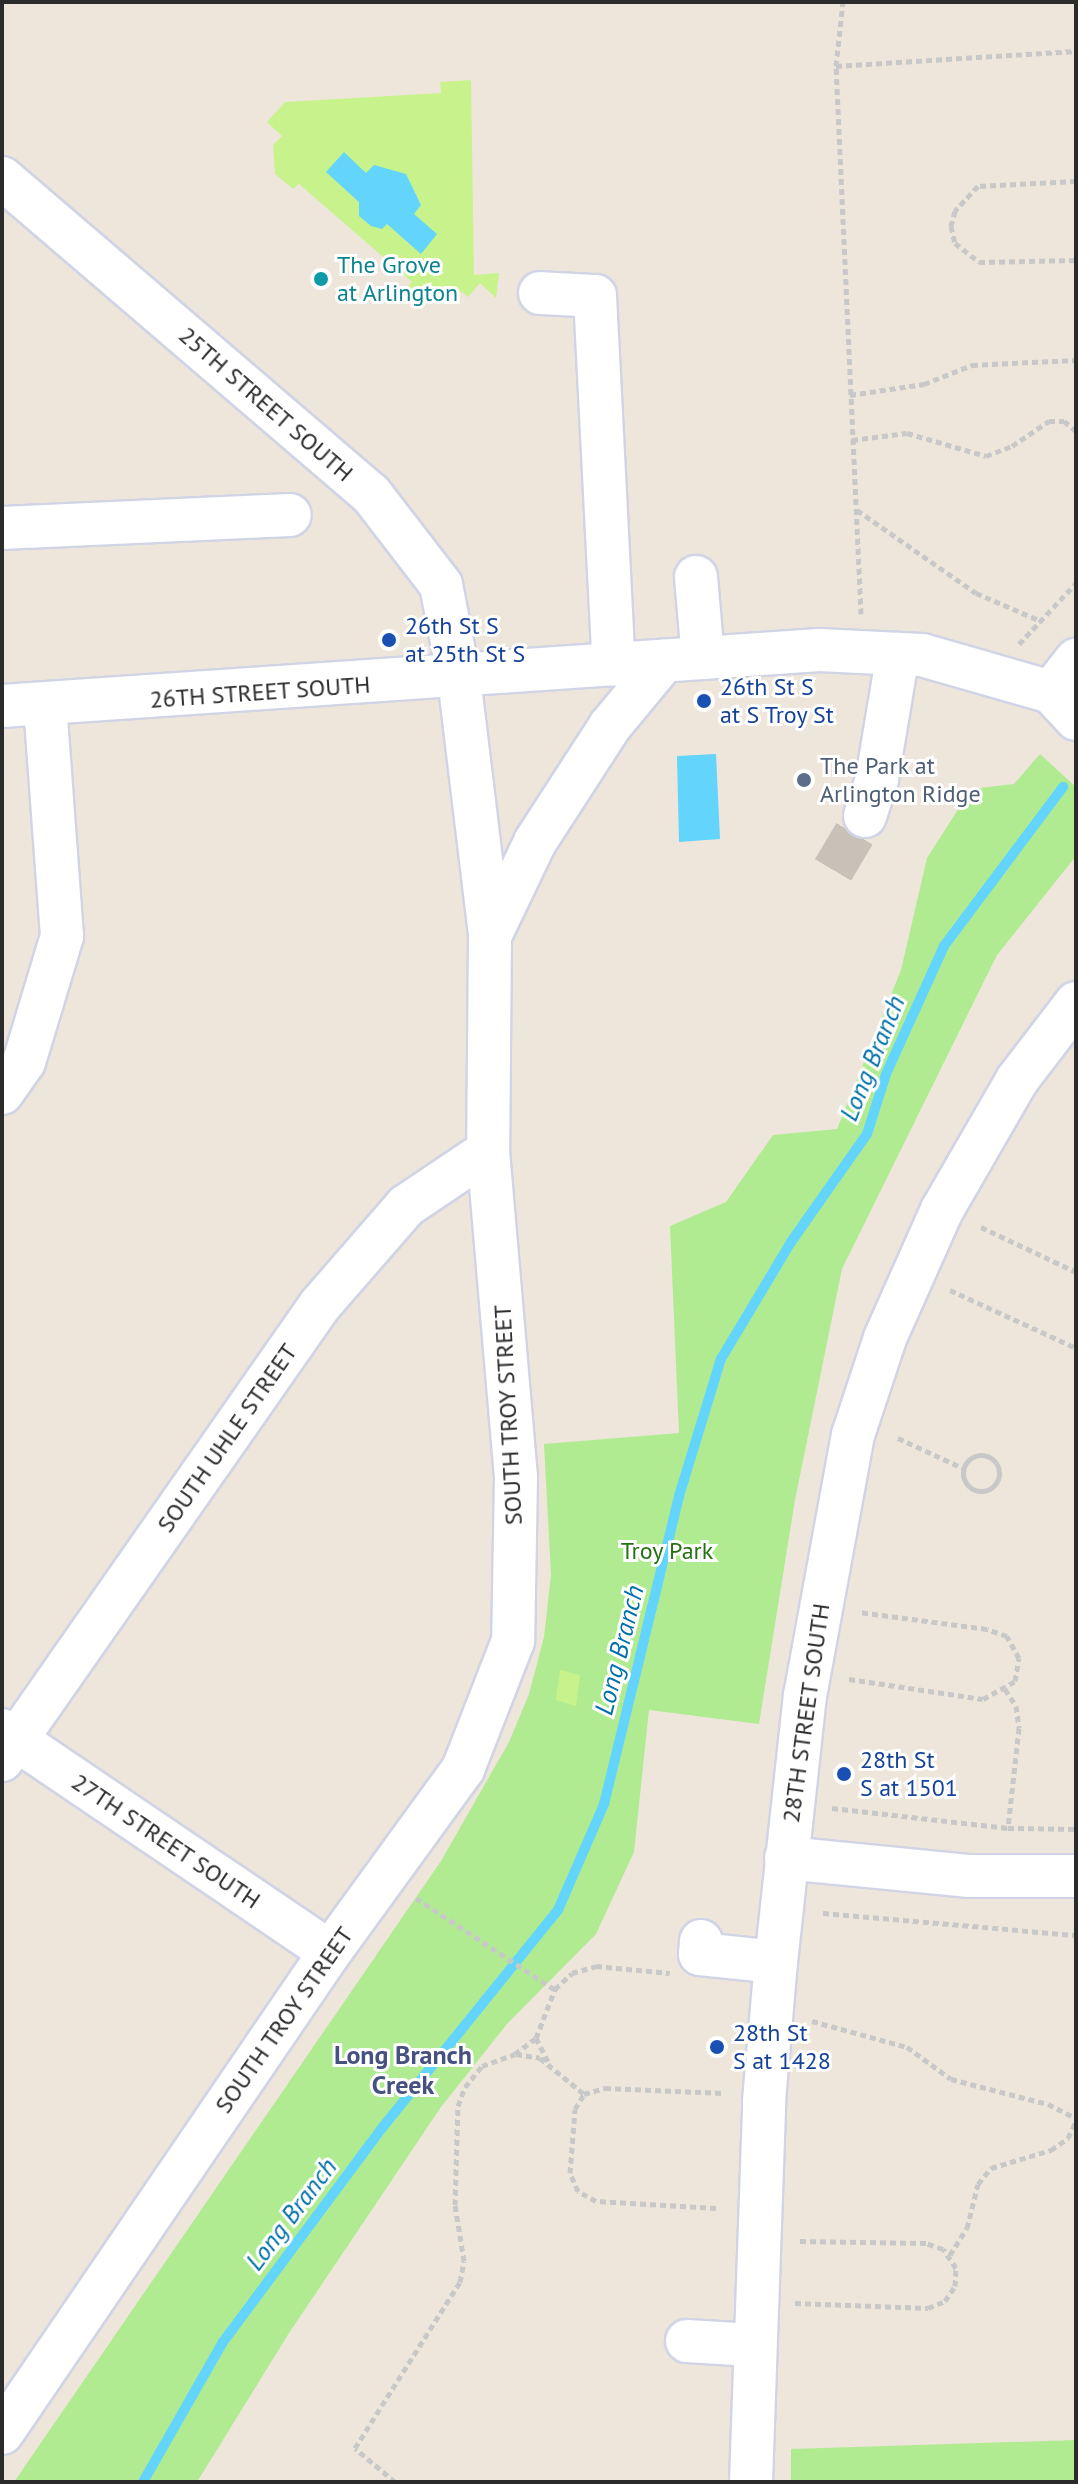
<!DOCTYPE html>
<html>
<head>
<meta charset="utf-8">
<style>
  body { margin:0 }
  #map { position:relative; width:1078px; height:2484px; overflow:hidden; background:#eee6db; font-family:"PT Sans",sans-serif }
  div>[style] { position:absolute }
  .green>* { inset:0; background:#b0eb92 }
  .pitch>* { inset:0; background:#c8f38c }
  .water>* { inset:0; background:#63d4fc }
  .stream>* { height:10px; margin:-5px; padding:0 5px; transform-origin:5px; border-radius:5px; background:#63d4fc }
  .minor-tunnel>* { height:42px; margin-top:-21px; transform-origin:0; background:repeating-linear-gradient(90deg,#c7c1b8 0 42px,transparent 0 63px) }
  .path>* { height:5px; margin-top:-2.5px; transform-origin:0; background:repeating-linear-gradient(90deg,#c8c8c8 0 6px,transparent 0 10px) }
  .path>.ring { margin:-2.5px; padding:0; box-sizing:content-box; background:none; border:5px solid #c8c8c8; border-radius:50% }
  .roads { filter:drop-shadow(2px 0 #d0d4e5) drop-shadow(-2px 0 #d0d4e5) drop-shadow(0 2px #d0d4e5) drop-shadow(0 -2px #d0d4e5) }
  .minor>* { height:42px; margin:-21px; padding:0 21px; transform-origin:21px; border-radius:21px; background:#fff }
  .dots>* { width:22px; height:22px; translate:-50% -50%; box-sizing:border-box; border:4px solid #fff; border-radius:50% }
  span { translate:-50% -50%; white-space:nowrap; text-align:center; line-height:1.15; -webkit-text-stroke:6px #fff; paint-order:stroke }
  .culture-label { font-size:24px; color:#0d838f }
  .left { translate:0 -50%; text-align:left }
  .street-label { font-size:24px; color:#2b2b2b }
  .transit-label { font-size:24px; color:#164399 }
  .service-label { font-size:24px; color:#4e5e75 }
  .park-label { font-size:24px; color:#267112 }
  .water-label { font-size:26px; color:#0070aa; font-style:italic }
  .neighbourhood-label { font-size:26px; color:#465181; font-weight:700 }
  .frame { position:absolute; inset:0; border:4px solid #2b2b2b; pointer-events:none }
</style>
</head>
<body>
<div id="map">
  <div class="green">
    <div style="clip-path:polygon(1040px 754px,1076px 787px,1076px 856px,997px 955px,842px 1269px,795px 1500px,759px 1724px,649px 1710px,634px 1852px,596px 1934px,507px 2024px,441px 2107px,289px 2333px,197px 2482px,14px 2482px,441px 1861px,509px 1742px,529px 1694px,544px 1637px,551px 1575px,544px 1444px,679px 1433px,670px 1226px,726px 1202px,773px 1135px,837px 1129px,901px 970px,927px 858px,971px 789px,1014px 784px)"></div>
    <div style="clip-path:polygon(1076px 2440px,1076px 2482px,791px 2482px,791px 2449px)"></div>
  </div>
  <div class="pitch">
    <div style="clip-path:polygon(471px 80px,474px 275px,499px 273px,496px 298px,480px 283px,468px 297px,455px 287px,447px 297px,419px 298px,407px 288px,412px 282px,299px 184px,293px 189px,275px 174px,273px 145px,282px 136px,267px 122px,285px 102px,441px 93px,440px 82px)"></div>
    <div style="clip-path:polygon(560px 1670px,580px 1675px,576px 1706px,556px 1700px)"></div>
  </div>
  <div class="water">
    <div style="clip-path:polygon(344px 152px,366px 173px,374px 165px,406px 174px,421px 205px,414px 214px,437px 234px,421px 254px,387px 224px,382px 229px,371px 226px,359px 216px,359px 202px,326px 172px)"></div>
    <div style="clip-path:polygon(716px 754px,720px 839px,679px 842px,677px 756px)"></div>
  </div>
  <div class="stream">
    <div style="left:143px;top:2482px;width:161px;rotate:-60.3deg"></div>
    <div style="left:223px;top:2342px;width:267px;rotate:-53.4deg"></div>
    <div style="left:382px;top:2128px;width:280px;rotate:-51.1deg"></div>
    <div style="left:558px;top:1910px;width:116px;rotate:-66.5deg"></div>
    <div style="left:604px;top:1804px;width:317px;rotate:-76.3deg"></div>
    <div style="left:679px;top:1496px;width:143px;rotate:-73deg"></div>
    <div style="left:721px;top:1359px;width:136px;rotate:-59.1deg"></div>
    <div style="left:791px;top:1242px;width:132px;rotate:-54.9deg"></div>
    <div style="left:867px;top:1134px;width:63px;rotate:-72.4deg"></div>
    <div style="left:886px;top:1074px;width:141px;rotate:-65.6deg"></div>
    <div style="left:944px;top:946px;width:199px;rotate:-53.2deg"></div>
  </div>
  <div class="minor-tunnel">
    <div style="left:833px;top:870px;width:63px;rotate:-59.3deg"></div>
  </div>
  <div class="path">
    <div style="left:836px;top:66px;width:64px;rotate:-83.8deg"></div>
    <div style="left:1076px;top:181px;width:98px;rotate:177.1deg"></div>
    <div style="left:978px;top:186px;width:34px;rotate:133deg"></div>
    <div style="left:955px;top:211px;width:16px;rotate:105deg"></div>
    <div style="left:951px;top:226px;width:17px;rotate:77deg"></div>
    <div style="left:955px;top:243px;width:31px;rotate:38deg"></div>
    <div style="left:979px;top:262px;width:97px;rotate:-1.2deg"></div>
    <div style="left:850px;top:395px;width:75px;rotate:-8.5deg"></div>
    <div style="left:924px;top:384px;width:52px;rotate:-21.6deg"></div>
    <div style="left:972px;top:365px;width:104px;rotate:-2.8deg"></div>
    <div style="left:852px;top:440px;width:55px;rotate:-7.3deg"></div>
    <div style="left:907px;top:433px;width:82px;rotate:16.2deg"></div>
    <div style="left:986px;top:456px;width:28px;rotate:-21deg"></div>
    <div style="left:1012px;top:446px;width:45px;rotate:-34deg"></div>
    <div style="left:1049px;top:421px;width:15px"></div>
    <div style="left:1064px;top:421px;width:16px;rotate:40deg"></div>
    <div style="left:857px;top:510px;width:145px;rotate:34.9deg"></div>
    <div style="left:976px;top:593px;width:71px;rotate:23.3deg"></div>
    <div style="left:861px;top:614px;width:549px;rotate:-92.61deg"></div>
    <div style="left:836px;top:66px;width:240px;rotate:-3.6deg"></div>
    <div style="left:1019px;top:644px;width:83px;rotate:-46.9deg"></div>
    <div style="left:981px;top:1227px;width:105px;rotate:25.3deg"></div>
    <div style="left:950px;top:1290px;width:139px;rotate:24.7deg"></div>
    <div style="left:898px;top:1438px;width:72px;rotate:24.8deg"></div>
    <div class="ring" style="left:963px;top:1455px;width:31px;height:31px"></div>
    <div style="left:849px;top:1679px;width:135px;rotate:8.5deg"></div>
    <div style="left:983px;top:1699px;width:37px;rotate:-29deg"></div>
    <div style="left:1015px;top:1681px;width:23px;rotate:-80deg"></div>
    <div style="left:1019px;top:1658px;width:25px;rotate:-119deg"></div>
    <div style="left:1007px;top:1636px;width:21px;rotate:-161deg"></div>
    <div style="left:987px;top:1629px;width:129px;rotate:-172.4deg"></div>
    <div style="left:1005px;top:1689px;width:20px;rotate:57deg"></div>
    <div style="left:1016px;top:1706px;width:22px;rotate:82deg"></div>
    <div style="left:1019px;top:1728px;width:101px;rotate:96.3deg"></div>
    <div style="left:832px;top:1808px;width:177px;rotate:6.5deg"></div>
    <div style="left:1008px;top:1828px;width:68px;rotate:0.8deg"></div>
    <div style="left:416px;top:1898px;width:165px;rotate:33.4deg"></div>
    <div style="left:823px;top:1913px;width:254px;rotate:5deg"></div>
    <div style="left:812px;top:2021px;width:98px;rotate:15.3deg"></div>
    <div style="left:907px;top:2047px;width:54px;rotate:36deg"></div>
    <div style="left:951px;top:2079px;width:100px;rotate:14.5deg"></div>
    <div style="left:1048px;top:2104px;width:31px;rotate:27deg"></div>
    <div style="left:536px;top:2038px;width:27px;rotate:63deg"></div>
    <div style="left:516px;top:2054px;width:24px;rotate:9deg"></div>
    <div style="left:540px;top:2058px;width:57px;rotate:39.3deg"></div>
    <div style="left:716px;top:2208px;width:120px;rotate:-176.7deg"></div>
    <div style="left:596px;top:2201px;width:21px;rotate:-151deg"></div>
    <div style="left:578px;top:2191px;width:20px;rotate:-114deg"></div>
    <div style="left:570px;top:2173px;width:64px;rotate:-85.5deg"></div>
    <div style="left:575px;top:2109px;width:17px;rotate:-59deg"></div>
    <div style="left:584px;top:2094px;width:22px;rotate:-16deg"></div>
    <div style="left:605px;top:2088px;width:118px;rotate:2.4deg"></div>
    <div style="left:950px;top:2255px;width:32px;rotate:-58deg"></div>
    <div style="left:967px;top:2228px;width:45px;rotate:-76deg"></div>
    <div style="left:978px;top:2184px;width:21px;rotate:-51deg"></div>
    <div style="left:991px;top:2168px;width:63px;rotate:-16.7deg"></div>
    <div style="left:1051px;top:2150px;width:21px;rotate:-35deg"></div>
    <div style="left:1068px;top:2138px;width:19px;rotate:-65deg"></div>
    <div style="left:795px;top:2303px;width:133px;rotate:2.2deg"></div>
    <div style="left:928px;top:2308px;width:18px;rotate:-22deg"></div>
    <div style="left:945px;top:2301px;width:18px;rotate:-56deg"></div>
    <div style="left:955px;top:2286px;width:18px;rotate:-87deg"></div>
    <div style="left:956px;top:2268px;width:23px;rotate:-124deg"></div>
    <div style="left:943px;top:2249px;width:18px;rotate:-161deg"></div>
    <div style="left:926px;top:2243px;width:128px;rotate:-179.1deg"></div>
    <div style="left:395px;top:2482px;width:52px;rotate:-139.6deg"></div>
    <div style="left:355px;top:2448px;width:196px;rotate:-57.7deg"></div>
    <div style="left:460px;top:2282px;width:21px;rotate:-79deg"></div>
    <div style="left:464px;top:2261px;width:57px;rotate:-99.1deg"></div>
    <div style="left:455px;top:2205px;width:99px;rotate:-88.3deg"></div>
    <div style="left:458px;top:2106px;width:20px;rotate:-70deg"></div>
    <div style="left:465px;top:2087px;width:27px;rotate:-51deg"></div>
    <div style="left:482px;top:2066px;width:35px;rotate:-20deg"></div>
    <div style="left:515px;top:2054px;width:26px;rotate:-37deg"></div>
    <div style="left:536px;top:2038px;width:53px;rotate:-68.8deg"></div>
    <div style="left:555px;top:1989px;width:23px;rotate:-43deg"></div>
    <div style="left:572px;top:1973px;width:25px;rotate:-16deg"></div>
    <div style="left:596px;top:1966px;width:74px;rotate:5.4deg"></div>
  </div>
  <div class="roads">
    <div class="minor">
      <div style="left:2px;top:178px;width:486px;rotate:40.6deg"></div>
      <div style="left:371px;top:494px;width:115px;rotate:52.4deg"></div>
      <div style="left:441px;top:585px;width:95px;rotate:79deg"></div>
      <div style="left:459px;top:678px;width:260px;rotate:83.1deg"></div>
      <div style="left:490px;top:936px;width:215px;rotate:90.5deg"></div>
      <div style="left:488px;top:1151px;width:327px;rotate:85.1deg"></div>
      <div style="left:516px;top:1477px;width:164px;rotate:91deg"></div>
      <div style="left:513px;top:1641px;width:137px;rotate:111.3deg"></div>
      <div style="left:463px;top:1769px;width:226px;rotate:126deg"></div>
      <div style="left:330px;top:1952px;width:582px;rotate:124.29deg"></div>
      <div style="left:540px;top:293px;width:55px;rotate:3.1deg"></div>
      <div style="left:595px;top:296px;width:369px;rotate:87.1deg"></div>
      <div style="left:2px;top:528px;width:288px;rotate:-2.6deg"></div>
      <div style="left:696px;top:577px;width:81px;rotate:85.1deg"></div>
      <div style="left:1051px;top:692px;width:41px;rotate:-52deg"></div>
      <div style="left:2px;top:706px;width:819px;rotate:-3.92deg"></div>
      <div style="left:819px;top:650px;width:103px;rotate:2.8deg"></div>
      <div style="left:922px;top:655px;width:134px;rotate:16deg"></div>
      <div style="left:1051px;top:692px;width:37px;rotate:47deg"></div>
      <div style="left:865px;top:816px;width:39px;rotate:-72deg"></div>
      <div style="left:877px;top:779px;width:127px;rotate:-80.5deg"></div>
      <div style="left:490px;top:936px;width:104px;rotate:-64.4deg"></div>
      <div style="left:535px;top:842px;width:138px;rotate:-57.1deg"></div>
      <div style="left:610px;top:726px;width:85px;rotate:-50.3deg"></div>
      <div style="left:2px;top:1093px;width:38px;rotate:-55deg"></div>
      <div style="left:24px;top:1062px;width:132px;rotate:-73.2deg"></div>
      <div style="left:62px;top:936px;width:231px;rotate:-94.2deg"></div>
      <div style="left:2px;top:1730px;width:396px;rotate:34.1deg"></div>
      <div style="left:2px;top:1760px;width:555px;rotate:-55.05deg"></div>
      <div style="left:320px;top:1305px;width:131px;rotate:-49deg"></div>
      <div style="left:406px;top:1206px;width:99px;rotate:-33.9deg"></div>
      <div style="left:786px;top:1858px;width:185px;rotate:5.6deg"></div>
      <div style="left:970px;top:1876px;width:106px"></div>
      <div style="left:701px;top:1941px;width:13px;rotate:94deg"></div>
      <div style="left:700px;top:1954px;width:76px;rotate:6deg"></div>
      <div style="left:687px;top:2341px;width:66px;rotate:3.5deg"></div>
      <div style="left:751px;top:2482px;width:381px;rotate:-88deg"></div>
      <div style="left:764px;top:2101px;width:140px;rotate:-85.1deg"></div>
      <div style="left:776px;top:1962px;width:268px;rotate:-83.8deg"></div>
      <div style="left:805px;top:1696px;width:265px;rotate:-79.6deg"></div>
      <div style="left:853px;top:1435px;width:102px;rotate:-71.7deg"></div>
      <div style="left:885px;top:1338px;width:140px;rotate:-66deg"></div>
      <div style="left:942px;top:1210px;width:150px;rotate:-60deg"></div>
      <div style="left:1017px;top:1080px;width:97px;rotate:-52.5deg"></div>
    </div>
  </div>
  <div class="dots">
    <div style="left:321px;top:279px;background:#0f9aa8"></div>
    <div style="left:389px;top:640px;background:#1a4fb4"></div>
    <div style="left:704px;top:701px;background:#1a4fb4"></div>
    <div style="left:804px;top:780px;background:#5c6f8a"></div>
    <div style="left:844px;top:1774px;background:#1a4fb4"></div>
    <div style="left:717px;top:2047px;background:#1a4fb4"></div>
  </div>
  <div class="culture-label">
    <span class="left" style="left:337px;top:279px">The Grove<br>at Arlington</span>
  </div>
  <div class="street-label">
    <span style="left:266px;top:404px;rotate:41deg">25TH STREET SOUTH</span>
    <span style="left:260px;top:692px;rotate:-4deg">26TH STREET SOUTH</span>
    <span style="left:508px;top:1415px;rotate:-93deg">SOUTH TROY STREET</span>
    <span style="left:227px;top:1438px;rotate:-55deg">SOUTH UHLE STREET</span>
    <span style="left:806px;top:1713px;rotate:-82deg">28TH STREET SOUTH</span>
    <span style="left:166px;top:1841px;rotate:34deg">27TH STREET SOUTH</span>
    <span style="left:284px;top:2020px;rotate:-55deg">SOUTH TROY STREET</span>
  </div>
  <div class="transit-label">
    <span class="left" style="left:405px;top:640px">26th St S<br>at 25th St S</span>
    <span class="left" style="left:720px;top:701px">26th St S<br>at S Troy St</span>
    <span class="left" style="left:860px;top:1774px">28th St<br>S at 1501</span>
    <span class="left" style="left:733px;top:2047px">28th St<br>S at 1428</span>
  </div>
  <div class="service-label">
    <span class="left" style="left:820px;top:780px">The Park at<br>Arlington Ridge</span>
  </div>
  <div class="park-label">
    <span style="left:667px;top:1551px">Troy Park</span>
  </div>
  <div class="water-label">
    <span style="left:872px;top:1058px;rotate:-68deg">Long Branch</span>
    <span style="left:619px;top:1650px;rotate:-76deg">Long Branch</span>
    <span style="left:291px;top:2214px;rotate:-53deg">Long Branch</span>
  </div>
  <div class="neighbourhood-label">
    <span style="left:403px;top:2070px">Long Branch<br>Creek</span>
  </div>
  <div class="frame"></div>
</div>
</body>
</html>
